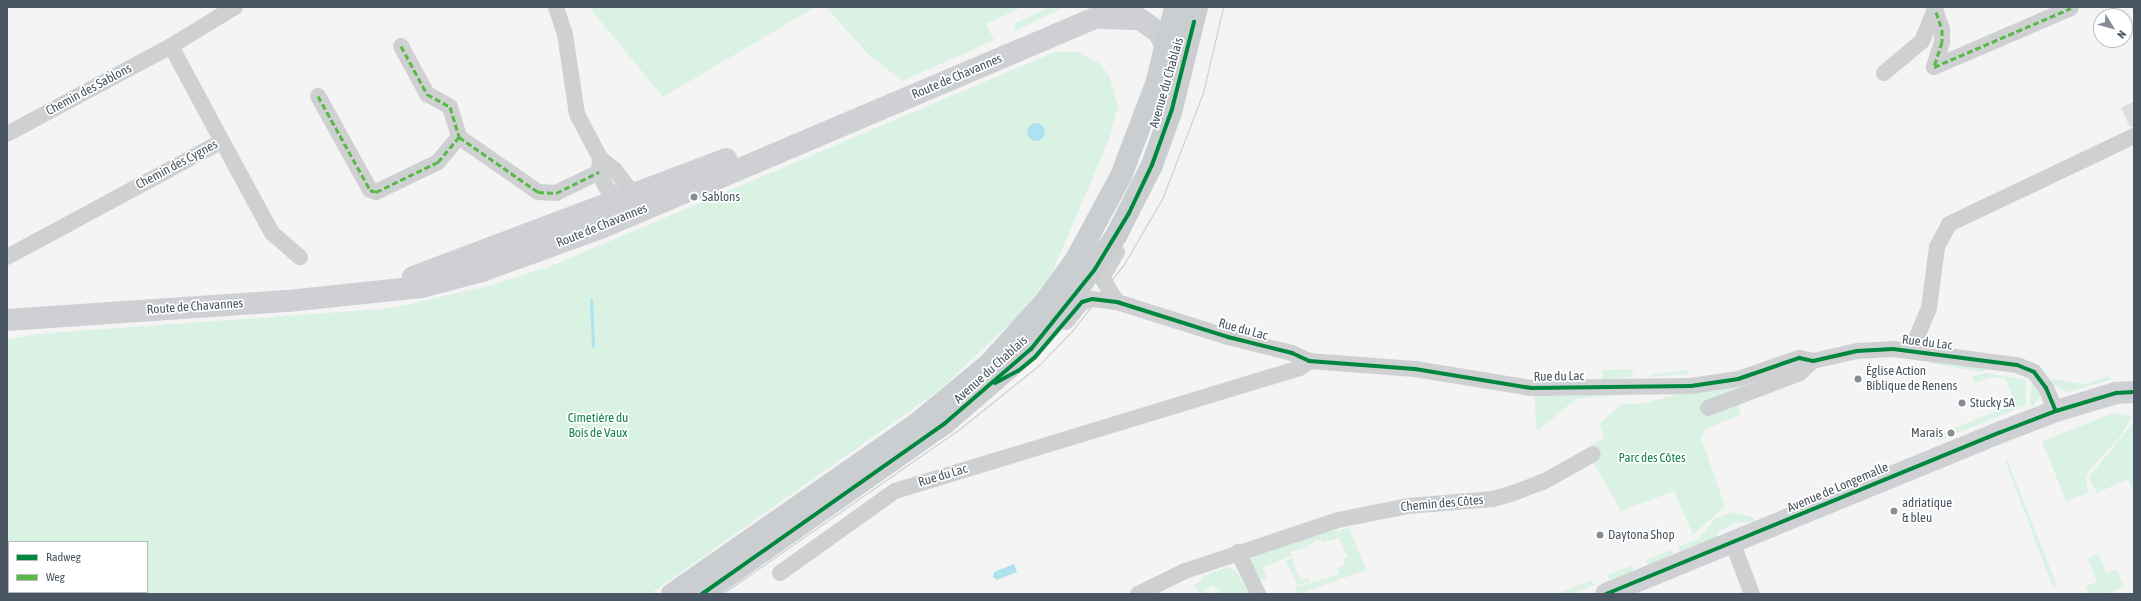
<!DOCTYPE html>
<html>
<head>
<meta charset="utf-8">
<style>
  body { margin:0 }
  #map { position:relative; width:2141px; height:601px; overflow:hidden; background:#f4f4f4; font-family:"Asap Condensed",sans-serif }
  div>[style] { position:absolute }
  .green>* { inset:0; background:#d9f2e3 }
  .water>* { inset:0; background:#aee2f0 }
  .round { border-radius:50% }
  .building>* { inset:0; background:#ddddde }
  .street>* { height:16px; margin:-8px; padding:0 8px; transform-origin:8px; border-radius:8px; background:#ced0d2 }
  .secondary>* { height:22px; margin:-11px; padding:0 11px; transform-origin:11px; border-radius:11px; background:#ced0d4 }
  .primary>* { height:22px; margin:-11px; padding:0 11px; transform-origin:11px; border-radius:11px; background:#caced1 }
  .tram>* { height:1px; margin:-0.5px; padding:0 0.5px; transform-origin:0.5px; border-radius:0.5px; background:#c9cacc }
  .quiet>* { height:3px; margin-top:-1.5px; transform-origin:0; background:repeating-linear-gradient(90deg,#58b947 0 6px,transparent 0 9px) }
  .cycleway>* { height:4px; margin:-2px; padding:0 2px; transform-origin:2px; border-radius:2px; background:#00873e }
  .dots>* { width:11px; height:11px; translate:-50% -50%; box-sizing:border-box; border:2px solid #fff; border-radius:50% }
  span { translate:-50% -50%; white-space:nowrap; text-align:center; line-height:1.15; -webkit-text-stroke:3.5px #fff; paint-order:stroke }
  .street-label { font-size:13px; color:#4a5661 }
  .poi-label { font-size:13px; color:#4a5661 }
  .left { translate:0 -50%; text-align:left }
  .right { translate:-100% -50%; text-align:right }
  .park-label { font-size:13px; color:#17864f }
  .frame { position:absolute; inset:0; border:8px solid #4a5661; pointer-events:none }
  .legend { position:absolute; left:8px; top:541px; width:140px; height:52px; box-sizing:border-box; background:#fff; border:1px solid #b7bbc0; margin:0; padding:5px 7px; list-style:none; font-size:12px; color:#4a5661 }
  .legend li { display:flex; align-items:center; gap:8px; height:20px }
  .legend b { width:20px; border:1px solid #b7bbc0 }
  .north { position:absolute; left:2093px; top:8px; width:40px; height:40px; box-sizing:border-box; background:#fff; border:1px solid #b7bbc0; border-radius:50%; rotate:127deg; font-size:11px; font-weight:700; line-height:16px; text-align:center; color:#4a5661 }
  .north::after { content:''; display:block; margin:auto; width:14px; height:18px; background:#868d94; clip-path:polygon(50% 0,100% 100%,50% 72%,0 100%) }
</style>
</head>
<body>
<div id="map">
  <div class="green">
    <div style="clip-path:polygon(589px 7px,815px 7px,663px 97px)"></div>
    <div style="clip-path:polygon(826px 7px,1022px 7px,986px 24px,994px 40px,902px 81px,867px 53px)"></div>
    <div style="clip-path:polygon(1049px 7px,1065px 7px,1013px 32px,1016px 23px)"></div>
    <div style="clip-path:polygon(evenodd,1055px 52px,1076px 52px,1098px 62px,1109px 75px,1118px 107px,1108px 142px,1051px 275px,1016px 318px,938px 391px,650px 594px,7px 594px,7px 340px,37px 334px,393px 308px,488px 286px,549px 267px,1055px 52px,9px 542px,147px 542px,147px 592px,9px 592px,9px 542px)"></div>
    <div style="clip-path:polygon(1929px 360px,1987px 369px,1982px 372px,1928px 363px)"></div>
    <div style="clip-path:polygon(1634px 369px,1630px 377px,1602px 380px,1602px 370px)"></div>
    <div style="clip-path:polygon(1688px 370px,1688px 374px,1647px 377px,1653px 374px)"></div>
    <div style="clip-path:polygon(1987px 373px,2026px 380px,2026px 405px,1938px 441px,1936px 435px,2015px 404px,2006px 379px,1992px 377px,1974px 383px,1973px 376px)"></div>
    <div style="clip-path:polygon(2107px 377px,2113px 379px,2069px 392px,2059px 389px,2051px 381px,2053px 379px,2086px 384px)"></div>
    <div style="clip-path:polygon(2032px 378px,2041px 394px,2032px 407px,2030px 402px)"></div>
    <div style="clip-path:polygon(1739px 387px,1731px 390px,1741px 414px,1706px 429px,1701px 438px,1725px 506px,1693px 535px,1674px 491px,1621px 511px,1594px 463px,1592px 444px,1604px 438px,1600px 423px,1622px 404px,1647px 403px,1680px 393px)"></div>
    <div style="clip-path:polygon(1618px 391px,1610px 396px,1576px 399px,1537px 431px,1534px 392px)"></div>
    <div style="clip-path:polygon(2114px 413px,2132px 417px,2121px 436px,2089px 470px,2086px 478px,2088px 493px,2066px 501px,2042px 441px)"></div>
    <div style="clip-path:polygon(2134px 422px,2134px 494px,2128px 479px,2097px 493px,2089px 477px)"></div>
    <div style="clip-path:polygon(2005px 460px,2007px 460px,2057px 586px,2053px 588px)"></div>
    <div style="clip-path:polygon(1733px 512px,1752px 517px,1755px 523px,1738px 522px,1719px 531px,1715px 538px,1681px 554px,1678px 547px,1698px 539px,1716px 518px)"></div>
    <div style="clip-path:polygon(1349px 528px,1366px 570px,1298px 594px,1295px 587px,1324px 579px,1326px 584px,1325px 579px,1339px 574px,1337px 567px,1345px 565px,1343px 559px,1348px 557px,1339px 538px,1323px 542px,1321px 539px,1317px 540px,1307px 546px,1308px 553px,1306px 547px,1290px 552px,1291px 556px,1263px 567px,1267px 580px,1257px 579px,1251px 557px,1318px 534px)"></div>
    <div style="clip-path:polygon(1671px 550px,1674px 557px,1648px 566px,1645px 560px)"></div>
    <div style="clip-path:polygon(2099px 554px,2106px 573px,2117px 569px,2124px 587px,2104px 594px,2088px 594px,2085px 587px,2097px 582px,2088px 558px)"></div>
    <div style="clip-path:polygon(1292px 558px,1300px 580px,1308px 578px,1310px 582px,1297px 585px,1286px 561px)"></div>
    <div style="clip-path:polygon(1633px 565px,1633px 574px,1610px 581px,1607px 575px)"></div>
    <div style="clip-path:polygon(1227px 567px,1236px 571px,1249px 594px,1223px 594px,1211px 585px,1202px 594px,1194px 587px,1193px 585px,1203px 580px,1202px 577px)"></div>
    <div style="clip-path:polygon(1592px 580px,1594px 585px,1570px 594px,1557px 594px)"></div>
  </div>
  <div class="water">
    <div class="round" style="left:1027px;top:123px;width:18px;height:18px"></div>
    <div style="clip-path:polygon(590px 299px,593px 299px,595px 347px,592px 348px)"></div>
    <div style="clip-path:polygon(1014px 564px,1017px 572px,997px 580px,993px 577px,994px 572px)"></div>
  </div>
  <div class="building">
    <div style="clip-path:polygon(2134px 101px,2134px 127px,2130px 127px,2121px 108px)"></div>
  </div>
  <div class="street">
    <div style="left:556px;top:7px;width:28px;rotate:72deg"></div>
    <div style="left:565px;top:34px;width:81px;rotate:81.5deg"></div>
    <div style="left:577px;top:114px;width:50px;rotate:62.4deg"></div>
    <div style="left:600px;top:158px;width:14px;rotate:94deg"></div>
    <div style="left:599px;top:172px;width:17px;rotate:65deg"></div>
    <div style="left:606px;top:187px;width:18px;rotate:43deg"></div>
    <div style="left:619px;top:199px;width:9px;rotate:18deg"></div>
    <div style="left:1936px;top:12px;width:18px;rotate:71deg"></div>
    <div style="left:1942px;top:29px;width:13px;rotate:90deg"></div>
    <div style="left:1942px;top:42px;width:26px;rotate:108deg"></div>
    <div style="left:1934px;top:67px;width:149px;rotate:-23.3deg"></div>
    <div style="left:171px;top:46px;width:108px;rotate:61.8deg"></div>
    <div style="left:401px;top:46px;width:55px;rotate:61.6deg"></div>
    <div style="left:427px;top:94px;width:26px;rotate:29deg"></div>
    <div style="left:450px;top:107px;width:31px;rotate:73deg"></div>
    <div style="left:1884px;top:73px;width:50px;rotate:-40.1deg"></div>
    <div style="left:1922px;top:41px;width:37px;rotate:-68deg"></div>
    <div style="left:318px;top:96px;width:107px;rotate:61deg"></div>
    <div style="left:370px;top:190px;width:6px;rotate:18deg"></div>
    <div style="left:376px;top:192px;width:69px;rotate:-25.8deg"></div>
    <div style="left:438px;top:162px;width:33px;rotate:-50deg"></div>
    <div style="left:459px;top:137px;width:96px;rotate:34.8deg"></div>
    <div style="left:538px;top:192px;width:18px;rotate:3deg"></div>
    <div style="left:556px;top:193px;width:48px;rotate:-26deg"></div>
    <div style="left:7px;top:134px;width:186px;rotate:-28.2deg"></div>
    <div style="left:171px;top:46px;width:75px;rotate:-31.4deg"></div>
    <div style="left:600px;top:158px;width:19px;rotate:39deg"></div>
    <div style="left:615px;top:170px;width:20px;rotate:53deg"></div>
    <div style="left:627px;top:186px;width:9px;rotate:63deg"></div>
    <div style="left:631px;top:194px;width:12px;rotate:125deg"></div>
    <div style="left:7px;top:257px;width:244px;rotate:-28.3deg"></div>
    <div style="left:222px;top:141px;width:105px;rotate:61.5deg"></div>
    <div style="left:272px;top:233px;width:37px;rotate:41deg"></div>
    <div style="left:1117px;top:302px;width:28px;rotate:-122deg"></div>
    <div style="left:1102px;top:278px;width:30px;rotate:-60deg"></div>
    <div style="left:1066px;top:322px;width:26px;rotate:-51deg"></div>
    <div style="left:1082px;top:302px;width:10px;rotate:-17deg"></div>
    <div style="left:1092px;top:299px;width:25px;rotate:7deg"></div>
    <div style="left:1117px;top:302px;width:116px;rotate:17.5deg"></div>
    <div style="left:1228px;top:337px;width:66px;rotate:14deg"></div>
    <div style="left:1292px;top:353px;width:19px;rotate:25deg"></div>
    <div style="left:1309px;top:361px;width:106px;rotate:4.3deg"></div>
    <div style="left:1415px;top:369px;width:118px;rotate:9.3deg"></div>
    <div style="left:1531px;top:388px;width:160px;rotate:-0.7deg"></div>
    <div style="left:1691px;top:386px;width:48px;rotate:-8.5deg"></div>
    <div style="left:1738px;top:379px;width:65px;rotate:-19deg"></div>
    <div style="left:1799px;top:358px;width:14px;rotate:12deg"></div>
    <div style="left:1813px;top:361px;width:45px;rotate:-12.8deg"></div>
    <div style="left:1857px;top:351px;width:36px;rotate:-3deg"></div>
    <div style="left:1893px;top:349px;width:125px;rotate:7.4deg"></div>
    <div style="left:2017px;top:365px;width:18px;rotate:22deg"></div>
    <div style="left:2034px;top:372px;width:20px;rotate:53deg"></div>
    <div style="left:2046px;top:388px;width:25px;rotate:67deg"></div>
    <div style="left:1911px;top:351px;width:47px;rotate:-67.3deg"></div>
    <div style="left:1929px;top:308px;width:62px;rotate:-82.5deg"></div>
    <div style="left:1937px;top:247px;width:26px;rotate:-62deg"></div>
    <div style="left:1949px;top:224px;width:205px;rotate:-25.4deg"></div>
    <div style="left:1708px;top:408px;width:98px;rotate:-20.8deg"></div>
    <div style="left:1800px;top:373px;width:18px;rotate:-43deg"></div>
    <div style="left:1733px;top:544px;width:53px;rotate:69.2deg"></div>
    <div style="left:1238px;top:552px;width:47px;rotate:64.5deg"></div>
    <div style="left:780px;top:573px;width:141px;rotate:-35.5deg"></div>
    <div style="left:895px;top:491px;width:423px;rotate:-16.9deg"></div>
    <div style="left:1300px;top:368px;width:11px;rotate:-38deg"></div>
    <div style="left:1138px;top:594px;width:52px;rotate:-26.1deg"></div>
    <div style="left:1185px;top:571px;width:161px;rotate:-18.4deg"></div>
    <div style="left:1338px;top:520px;width:71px;rotate:-11.3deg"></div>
    <div style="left:1408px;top:506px;width:85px;rotate:-4.7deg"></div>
    <div style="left:1493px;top:499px;width:19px;rotate:-16deg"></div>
    <div style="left:1511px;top:494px;width:34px;rotate:-21deg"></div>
    <div style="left:1543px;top:482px;width:57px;rotate:-29.2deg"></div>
  </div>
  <div class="secondary">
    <div style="left:1102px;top:18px;width:38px;rotate:2deg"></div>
    <div style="left:1140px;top:19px;width:24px;rotate:36deg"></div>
    <div style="left:1159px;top:33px;width:15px;rotate:62deg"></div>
    <div style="left:413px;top:277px;width:335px;rotate:-20.6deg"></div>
    <div style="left:7px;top:320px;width:282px;rotate:-3.9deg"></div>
    <div style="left:288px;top:301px;width:134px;rotate:-6deg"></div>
    <div style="left:421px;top:287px;width:63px;rotate:-14.7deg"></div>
    <div style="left:482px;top:271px;width:127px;rotate:-19.9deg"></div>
    <div style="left:601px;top:228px;width:565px;rotate:-23.03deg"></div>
    <div style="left:1606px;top:594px;width:427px;rotate:-22.3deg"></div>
    <div style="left:2001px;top:432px;width:59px;rotate:-20.9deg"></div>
    <div style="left:2056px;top:411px;width:63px;rotate:-16.7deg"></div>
    <div style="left:2116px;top:393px;width:18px;rotate:-3deg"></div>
  </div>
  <div class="primary">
    <div style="left:672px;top:594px;width:295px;rotate:-34.8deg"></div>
    <div style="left:914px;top:426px;width:97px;rotate:-39.6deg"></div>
    <div style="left:989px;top:364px;width:82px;rotate:-48deg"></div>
    <div style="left:1044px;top:303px;width:52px;rotate:-53.6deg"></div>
    <div style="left:1075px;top:261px;width:97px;rotate:-61.6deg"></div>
    <div style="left:1121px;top:176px;width:98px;rotate:-69.2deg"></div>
    <div style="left:1156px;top:84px;width:79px;rotate:-76.1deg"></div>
    <div style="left:702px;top:594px;width:296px;rotate:-35.1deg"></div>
    <div style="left:944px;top:424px;width:115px;rotate:-40.8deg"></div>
    <div style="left:1031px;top:349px;width:42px;rotate:-49.8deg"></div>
    <div style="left:1058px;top:317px;width:100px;rotate:-54.4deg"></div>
    <div style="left:1116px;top:236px;width:80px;rotate:-63.1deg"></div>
    <div style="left:1152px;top:165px;width:59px;rotate:-70.3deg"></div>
    <div style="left:1172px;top:109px;width:105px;rotate:-76.2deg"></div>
  </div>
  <div class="tram">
    <div style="left:722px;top:594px;width:292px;rotate:-34.8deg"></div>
    <div style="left:962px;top:427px;width:97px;rotate:-38.8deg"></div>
    <div style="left:1038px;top:366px;width:49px;rotate:-45.8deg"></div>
    <div style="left:1072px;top:331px;width:85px;rotate:-52.2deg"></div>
    <div style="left:1124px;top:264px;width:75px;rotate:-59.7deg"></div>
    <div style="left:1162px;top:199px;width:114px;rotate:-68.9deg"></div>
    <div style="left:1203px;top:93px;width:88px;rotate:-76.9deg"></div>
  </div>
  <div class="quiet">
    <div style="left:1936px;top:12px;width:18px;rotate:71deg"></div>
    <div style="left:1942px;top:29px;width:13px;rotate:90deg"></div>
    <div style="left:1942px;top:42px;width:26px;rotate:108deg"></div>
    <div style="left:1934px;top:67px;width:149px;rotate:-23.3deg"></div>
    <div style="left:401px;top:46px;width:55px;rotate:61.6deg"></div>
    <div style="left:427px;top:94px;width:26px;rotate:29deg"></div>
    <div style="left:450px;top:107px;width:31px;rotate:73deg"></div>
    <div style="left:318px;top:96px;width:107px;rotate:61deg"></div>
    <div style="left:370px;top:190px;width:6px;rotate:18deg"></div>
    <div style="left:376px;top:192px;width:69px;rotate:-25.8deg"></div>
    <div style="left:438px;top:162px;width:33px;rotate:-50deg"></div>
    <div style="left:459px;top:137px;width:96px;rotate:34.8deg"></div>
    <div style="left:538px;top:192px;width:18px;rotate:3deg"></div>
    <div style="left:556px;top:193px;width:48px;rotate:-26deg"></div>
  </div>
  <div class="cycleway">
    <div style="left:995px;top:383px;width:26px;rotate:-28deg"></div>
    <div style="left:1018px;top:371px;width:22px;rotate:-39deg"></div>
    <div style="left:1035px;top:357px;width:72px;rotate:-49.5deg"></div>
    <div style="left:1082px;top:302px;width:10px;rotate:-17deg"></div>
    <div style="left:1092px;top:299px;width:25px;rotate:7deg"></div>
    <div style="left:1117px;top:302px;width:116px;rotate:17.5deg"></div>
    <div style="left:1228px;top:337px;width:66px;rotate:14deg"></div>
    <div style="left:1292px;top:353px;width:19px;rotate:25deg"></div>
    <div style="left:1309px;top:361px;width:106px;rotate:4.3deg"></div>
    <div style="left:1415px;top:369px;width:118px;rotate:9.3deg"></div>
    <div style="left:1531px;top:388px;width:160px;rotate:-0.7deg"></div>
    <div style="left:1691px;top:386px;width:48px;rotate:-8.5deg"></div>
    <div style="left:1738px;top:379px;width:65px;rotate:-19deg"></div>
    <div style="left:1799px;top:358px;width:14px;rotate:12deg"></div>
    <div style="left:1813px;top:361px;width:45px;rotate:-12.8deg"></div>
    <div style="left:1857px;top:351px;width:36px;rotate:-3deg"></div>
    <div style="left:1893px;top:349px;width:125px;rotate:7.4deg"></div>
    <div style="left:2017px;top:365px;width:18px;rotate:22deg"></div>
    <div style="left:2034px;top:372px;width:20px;rotate:53deg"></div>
    <div style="left:2046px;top:388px;width:25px;rotate:67deg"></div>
    <div style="left:702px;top:594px;width:296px;rotate:-35.1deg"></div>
    <div style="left:944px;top:424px;width:115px;rotate:-40.8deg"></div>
    <div style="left:1031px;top:349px;width:102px;rotate:-51.3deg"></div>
    <div style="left:1095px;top:269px;width:66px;rotate:-58.7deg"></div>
    <div style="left:1129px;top:213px;width:53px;rotate:-64.4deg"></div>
    <div style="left:1152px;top:165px;width:59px;rotate:-70.3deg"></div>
    <div style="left:1172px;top:109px;width:90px;rotate:-75.8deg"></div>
    <div style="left:1606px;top:594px;width:427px;rotate:-22.3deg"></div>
    <div style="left:2001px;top:432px;width:59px;rotate:-20.9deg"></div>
    <div style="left:2056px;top:411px;width:63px;rotate:-16.7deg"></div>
    <div style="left:2116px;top:393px;width:18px;rotate:-3deg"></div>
  </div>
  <div class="dots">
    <div style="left:694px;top:197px;background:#868d94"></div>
    <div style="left:1858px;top:379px;background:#868d94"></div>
    <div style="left:1962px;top:403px;background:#868d94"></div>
    <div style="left:1951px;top:433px;background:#868d94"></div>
    <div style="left:1894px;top:511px;background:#868d94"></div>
    <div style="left:1600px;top:535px;background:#868d94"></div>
  </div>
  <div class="street-label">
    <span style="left:957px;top:77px;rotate:-23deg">Route de Chavannes</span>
    <span style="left:1167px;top:83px;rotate:-74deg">Avenue du Chablais</span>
    <span style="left:89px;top:90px;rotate:-28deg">Chemin des Sablons</span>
    <span style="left:177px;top:165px;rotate:-28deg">Chemin des Cygnes</span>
    <span style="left:602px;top:226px;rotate:-22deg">Route de Chavannes</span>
    <span style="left:195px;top:307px;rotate:-4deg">Route de Chavannes</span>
    <span style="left:1243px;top:330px;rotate:15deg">Rue du Lac</span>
    <span style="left:1927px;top:343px;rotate:7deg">Rue du Lac</span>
    <span style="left:991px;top:370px;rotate:-42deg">Avenue du Chablais</span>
    <span style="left:1559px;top:377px;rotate:-1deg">Rue du Lac</span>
    <span style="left:943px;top:476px;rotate:-17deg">Rue du Lac</span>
    <span style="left:1838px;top:488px;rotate:-23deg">Avenue de Longemalle</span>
    <span style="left:1442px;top:504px;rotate:-5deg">Chemin des Côtes</span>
  </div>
  <div class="poi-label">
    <span class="left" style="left:702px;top:197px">Sablons</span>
    <span class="left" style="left:1866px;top:379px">Église Action<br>Biblique de Renens</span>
    <span class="left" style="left:1970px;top:403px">Stucky SA</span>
    <span class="right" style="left:1943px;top:433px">Marais</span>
    <span class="left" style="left:1902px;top:511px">adriatique<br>&amp; bleu</span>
    <span class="left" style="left:1608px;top:535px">Daytona Shop</span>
  </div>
  <div class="park-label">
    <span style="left:598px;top:426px">Cimetière du<br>Bois de Vaux</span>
    <span style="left:1652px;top:458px">Parc des Côtes</span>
  </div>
  <div class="frame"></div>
  <ul class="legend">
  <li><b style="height:5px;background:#00873e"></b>Radweg</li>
  <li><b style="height:5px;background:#58b947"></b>Weg</li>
  </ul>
  <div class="north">N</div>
</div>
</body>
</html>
